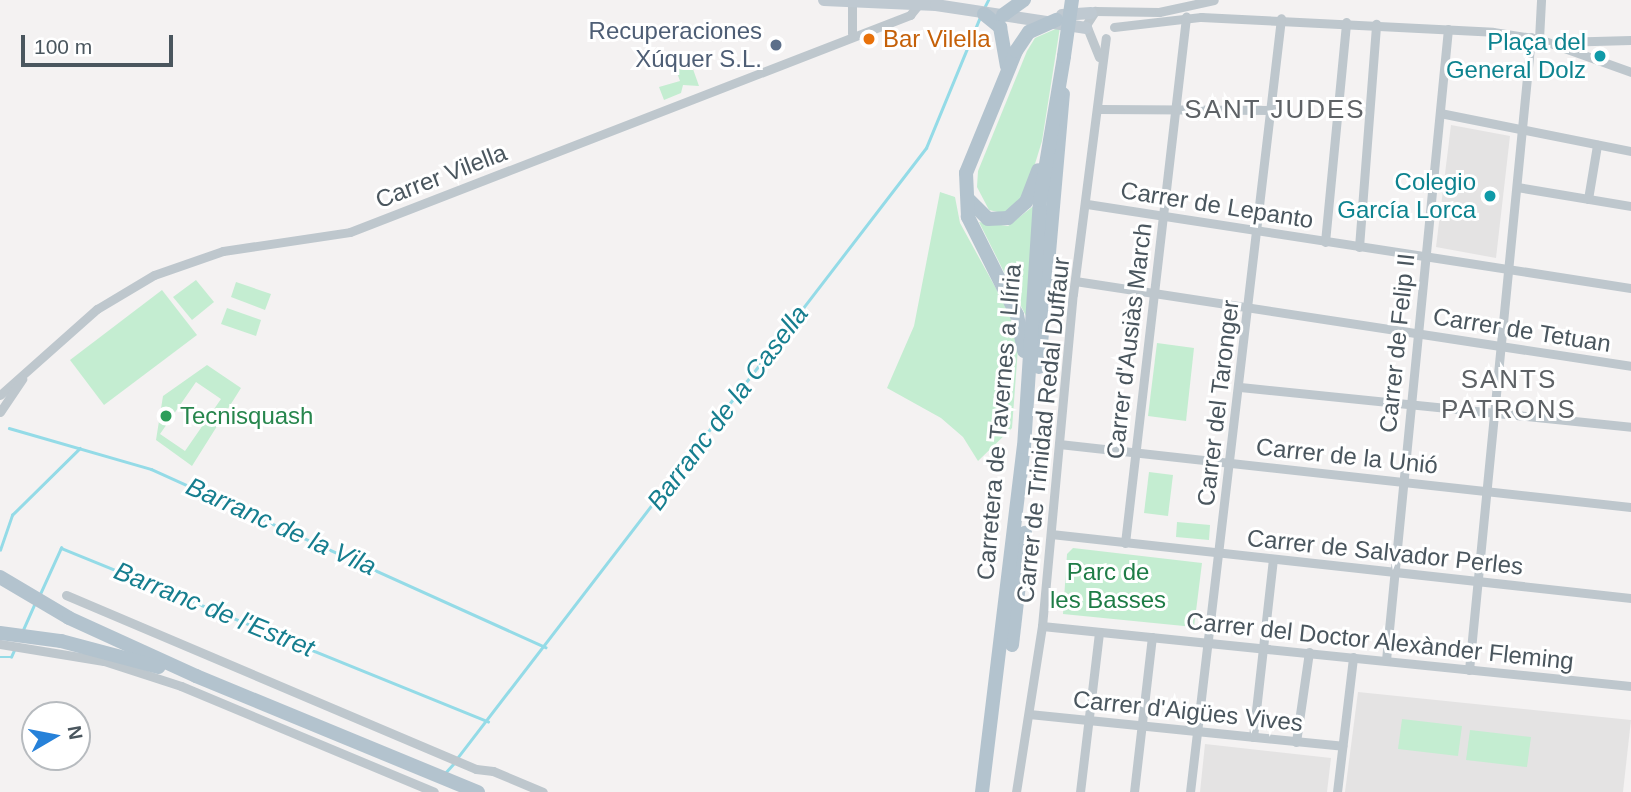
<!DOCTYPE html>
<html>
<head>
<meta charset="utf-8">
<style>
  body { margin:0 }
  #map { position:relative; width:1631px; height:792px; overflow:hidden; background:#f4f2f2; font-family:Arial,sans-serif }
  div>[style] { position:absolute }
  .education>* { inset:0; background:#e4e3e3 }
  .green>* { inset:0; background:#c4edd1 }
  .stream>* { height:2.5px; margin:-1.25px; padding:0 1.25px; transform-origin:1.25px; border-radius:1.25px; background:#94dbe7 }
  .street>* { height:9px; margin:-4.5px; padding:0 4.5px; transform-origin:4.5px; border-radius:4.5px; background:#bec7cd }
  .secondary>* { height:12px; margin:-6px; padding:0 6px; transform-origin:6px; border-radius:6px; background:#bfc9d1 }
  .primary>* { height:14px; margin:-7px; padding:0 7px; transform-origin:7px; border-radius:7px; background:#b3c3ce }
  .primary-bridge>* { height:14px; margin:-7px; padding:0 7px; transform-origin:7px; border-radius:7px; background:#b3c3ce }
  .dots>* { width:19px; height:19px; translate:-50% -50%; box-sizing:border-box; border:4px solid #fff; border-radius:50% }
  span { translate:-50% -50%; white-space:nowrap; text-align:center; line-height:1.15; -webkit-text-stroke:6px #fff; paint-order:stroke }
  .service-label { font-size:24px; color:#4e5e75 }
  .right { translate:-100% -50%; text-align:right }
  .food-label { font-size:24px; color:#c56008 }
  .left { translate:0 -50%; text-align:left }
  .culture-label { font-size:24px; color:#0d838f }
  .street-label { font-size:24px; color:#4a565e }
  .leisure-label { font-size:24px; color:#27864d }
  .park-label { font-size:24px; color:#1e7c46 }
  .neighbourhood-label { font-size:26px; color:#5e6266; letter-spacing:2px }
  .water-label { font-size:26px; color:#167e8f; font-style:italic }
  .north { position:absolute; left:21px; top:701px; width:70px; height:70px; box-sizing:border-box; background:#fff; border:2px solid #b7bbbf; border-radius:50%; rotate:80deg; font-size:19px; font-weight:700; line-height:28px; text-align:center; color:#4a565e }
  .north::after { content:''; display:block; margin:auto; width:24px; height:32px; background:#2681d9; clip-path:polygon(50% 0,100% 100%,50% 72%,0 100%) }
  .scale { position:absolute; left:21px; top:35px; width:152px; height:32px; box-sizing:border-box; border:4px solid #4a565e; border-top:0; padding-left:9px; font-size:21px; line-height:24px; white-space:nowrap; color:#4a565e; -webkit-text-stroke:5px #fff; paint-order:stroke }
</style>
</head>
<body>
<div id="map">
  <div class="education">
    <div style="clip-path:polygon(1451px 125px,1510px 136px,1496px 258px,1436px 247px)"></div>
    <div style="clip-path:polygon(1358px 692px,1631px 720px,1623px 792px,1345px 792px)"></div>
    <div style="clip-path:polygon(1205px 744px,1331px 758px,1327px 792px,1200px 792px)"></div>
  </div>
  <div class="green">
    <div style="clip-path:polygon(1060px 27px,1042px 141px,1027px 190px,1016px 206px,1002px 213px,989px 210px,977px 187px,978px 171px,1027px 51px,1035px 38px)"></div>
    <div style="clip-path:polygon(688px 55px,699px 86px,683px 85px,681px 93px,664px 100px,659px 87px,680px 81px,672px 59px)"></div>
    <div style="clip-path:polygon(940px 192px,955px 197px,960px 223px,1010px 314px,1018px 348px,1012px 428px,978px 461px,963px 437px,941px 418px,887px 388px,914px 326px)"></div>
    <div style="clip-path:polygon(1036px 204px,1028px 320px,979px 222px,1008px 226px)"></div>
    <div style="clip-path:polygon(196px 280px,214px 302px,192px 320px,173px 297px)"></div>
    <div style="clip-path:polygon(236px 282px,271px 294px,265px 310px,231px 297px)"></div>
    <div style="clip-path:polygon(162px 290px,197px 335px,104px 405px,70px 360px)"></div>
    <div style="clip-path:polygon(227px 308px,261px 320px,256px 336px,221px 324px)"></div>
    <div style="clip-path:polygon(1157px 343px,1194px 348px,1186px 421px,1148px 416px)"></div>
    <div style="clip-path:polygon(evenodd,207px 365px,241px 388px,192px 466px,156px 440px,163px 396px,207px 365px,196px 382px,221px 399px,185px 451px,160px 434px,196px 382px)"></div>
    <div style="clip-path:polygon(1149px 472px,1173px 475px,1168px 516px,1144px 513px)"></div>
    <div style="clip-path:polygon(1177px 522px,1210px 525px,1209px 540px,1176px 537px)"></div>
    <div style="clip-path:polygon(1073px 548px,1202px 563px,1194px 627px,1063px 614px,1067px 554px)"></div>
    <div style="clip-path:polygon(1402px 719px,1462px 726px,1458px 756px,1398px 749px)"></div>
    <div style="clip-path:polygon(1470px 730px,1531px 737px,1527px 767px,1466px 760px)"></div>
  </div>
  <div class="stream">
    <div style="left:984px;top:8px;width:9px;rotate:-63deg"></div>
    <div style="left:9px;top:428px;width:148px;rotate:16.1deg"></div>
    <div style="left:151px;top:469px;width:433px;rotate:24.3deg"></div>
    <div style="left:0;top:550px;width:37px;rotate:-71deg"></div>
    <div style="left:12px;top:515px;width:95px;rotate:-44.6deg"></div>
    <div style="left:40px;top:594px;width:51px;rotate:-65.5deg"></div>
    <div style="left:61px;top:548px;width:461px;rotate:22.1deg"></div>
    <div style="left:22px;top:632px;width:32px;rotate:-66deg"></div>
    <div style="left:0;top:657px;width:11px"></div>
    <div style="left:11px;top:657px;width:10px;rotate:-66deg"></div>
    <div style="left:458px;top:757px;width:768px;rotate:-52.46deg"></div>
    <div style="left:926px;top:148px;width:142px;rotate:-67.6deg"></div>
    <div style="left:445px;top:773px;width:13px;rotate:-48deg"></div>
  </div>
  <div class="street">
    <div style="left:852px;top:1px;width:32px;rotate:90deg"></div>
    <div style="left:1114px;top:27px;width:88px;rotate:-6.6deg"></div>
    <div style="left:1201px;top:17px;width:292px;rotate:2.9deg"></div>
    <div style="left:1493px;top:32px;width:47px;rotate:8.7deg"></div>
    <div style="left:1539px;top:39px;width:98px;rotate:19.7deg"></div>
    <div style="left:1539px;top:39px;width:39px;rotate:-87deg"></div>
    <div style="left:1558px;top:42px;width:73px;rotate:-1.6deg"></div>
    <div style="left:1099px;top:57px;width:35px;rotate:-112deg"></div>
    <div style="left:1086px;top:25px;width:17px;rotate:-57deg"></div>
    <div style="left:1095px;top:11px;width:64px;rotate:0.9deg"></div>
    <div style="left:1159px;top:12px;width:56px;rotate:-12.3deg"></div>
    <div style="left:1100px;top:109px;width:172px;rotate:0.3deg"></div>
    <div style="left:1440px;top:113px;width:195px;rotate:11.3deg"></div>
    <div style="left:1517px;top:187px;width:116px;rotate:9.5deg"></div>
    <div style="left:1588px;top:199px;width:55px;rotate:-80.5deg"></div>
    <div style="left:1087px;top:204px;width:550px;rotate:8.78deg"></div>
    <div style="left:1325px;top:242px;width:221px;rotate:-84.5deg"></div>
    <div style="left:1359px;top:247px;width:224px;rotate:-85.6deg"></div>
    <div style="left:1075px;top:281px;width:562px;rotate:8.69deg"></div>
    <div style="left:1240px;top:387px;width:393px;rotate:5.8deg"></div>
    <div style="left:0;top:395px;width:130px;rotate:-41.6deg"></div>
    <div style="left:97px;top:309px;width:66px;rotate:-30.8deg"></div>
    <div style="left:154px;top:275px;width:73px;rotate:-19.2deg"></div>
    <div style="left:223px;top:251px;width:128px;rotate:-8.5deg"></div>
    <div style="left:350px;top:232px;width:601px;rotate:-21.18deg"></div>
    <div style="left:910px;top:15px;width:14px;rotate:-51deg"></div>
    <div style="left:0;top:412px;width:40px;rotate:-56deg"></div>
    <div style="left:1059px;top:444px;width:575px;rotate:6.29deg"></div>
    <div style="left:1051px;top:534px;width:584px;rotate:6.3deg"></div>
    <div style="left:1125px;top:543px;width:530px;rotate:-83.38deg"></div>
    <div style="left:66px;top:595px;width:445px;rotate:23deg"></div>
    <div style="left:476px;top:769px;width:17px;rotate:7deg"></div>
    <div style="left:493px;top:771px;width:54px;rotate:22.8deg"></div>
    <div style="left:1042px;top:626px;width:592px;rotate:5.82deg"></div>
    <div style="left:0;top:644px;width:105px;rotate:9.3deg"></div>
    <div style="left:104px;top:661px;width:81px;rotate:18deg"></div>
    <div style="left:181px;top:686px;width:274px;rotate:22.7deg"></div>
    <div style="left:1386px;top:660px;width:634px;rotate:-84.39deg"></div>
    <div style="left:1469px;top:670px;width:636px;rotate:-84.41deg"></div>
    <div style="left:1029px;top:714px;width:315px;rotate:5.8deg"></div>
    <div style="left:1253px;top:737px;width:179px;rotate:-83.6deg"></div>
    <div style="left:1296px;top:742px;width:91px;rotate:-81.8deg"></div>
    <div style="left:1016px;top:792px;width:168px;rotate:-81.1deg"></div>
    <div style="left:1042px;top:626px;width:333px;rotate:-84.7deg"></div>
    <div style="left:1073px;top:294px;width:258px;rotate:-82.7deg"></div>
    <div style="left:1080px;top:792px;width:161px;rotate:-83.2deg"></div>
    <div style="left:1134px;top:792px;width:156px;rotate:-83.4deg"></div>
    <div style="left:1190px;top:792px;width:779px;rotate:-83.29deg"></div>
    <div style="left:1337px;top:792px;width:136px;rotate:-83.2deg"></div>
  </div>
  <div class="secondary">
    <div style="left:824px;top:0;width:112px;rotate:2.6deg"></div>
    <div style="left:936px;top:5px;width:152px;rotate:8.7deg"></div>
    <div style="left:1062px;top:15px;width:29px;rotate:-4deg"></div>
  </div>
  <div class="primary">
    <div style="left:984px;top:14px;width:21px;rotate:39deg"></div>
    <div style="left:1000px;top:27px;width:40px;rotate:80deg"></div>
    <div style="left:1003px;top:15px;width:26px;rotate:-36deg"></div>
    <div style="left:968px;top:199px;width:28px;rotate:45deg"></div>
    <div style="left:988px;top:219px;width:20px;rotate:-3deg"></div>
    <div style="left:1008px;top:218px;width:24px;rotate:-42deg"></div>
    <div style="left:1026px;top:202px;width:34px;rotate:-69deg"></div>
    <div style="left:1024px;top:351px;width:37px;rotate:-101deg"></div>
    <div style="left:1017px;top:315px;width:110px;rotate:-116.6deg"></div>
    <div style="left:968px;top:217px;width:44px;rotate:-92.6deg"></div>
    <div style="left:966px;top:173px;width:132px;rotate:-67.7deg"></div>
    <div style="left:1016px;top:51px;width:23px;rotate:-56deg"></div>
    <div style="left:1029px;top:32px;width:30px;rotate:-24deg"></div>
    <div style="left:1039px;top:367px;width:274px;rotate:-85deg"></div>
    <div style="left:0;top:577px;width:80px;rotate:30.7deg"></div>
    <div style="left:69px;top:618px;width:140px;rotate:24.5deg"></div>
    <div style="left:196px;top:676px;width:305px;rotate:22.4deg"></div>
    <div style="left:0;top:633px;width:62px;rotate:7.5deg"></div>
    <div style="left:61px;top:641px;width:101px;rotate:14.9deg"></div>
    <div style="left:1012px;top:645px;width:113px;rotate:-83.4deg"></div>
    <div style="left:982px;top:792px;width:348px;rotate:-83.1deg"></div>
    <div style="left:1024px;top:447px;width:248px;rotate:-86.3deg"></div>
    <div style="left:1040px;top:200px;width:146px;rotate:-80.5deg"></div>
  </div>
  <div class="primary-bridge">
    <div style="left:1064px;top:56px;width:57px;rotate:-81.9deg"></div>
  </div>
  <div class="dots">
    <div style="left:869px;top:39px;background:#e8710a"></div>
    <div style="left:776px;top:45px;background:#5c6f8a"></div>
    <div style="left:1600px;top:56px;background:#0f9aa8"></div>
    <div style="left:1490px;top:196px;background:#0f9aa8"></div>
    <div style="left:166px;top:416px;background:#2e9e5b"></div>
  </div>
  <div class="service-label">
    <span class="right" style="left:762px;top:45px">Recuperaciones<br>Xúquer S.L.</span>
  </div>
  <div class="food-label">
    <span class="left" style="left:883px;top:39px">Bar Vilella</span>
  </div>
  <div class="culture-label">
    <span class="right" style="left:1586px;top:56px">Plaça del<br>General Dolz</span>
    <span class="right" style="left:1476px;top:196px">Colegio<br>García Lorca</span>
  </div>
  <div class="street-label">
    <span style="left:441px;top:176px;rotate:-21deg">Carrer Vilella</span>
    <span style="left:1217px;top:205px;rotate:9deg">Carrer de Lepanto</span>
    <span style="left:1522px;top:330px;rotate:9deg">Carrer de Tetuan</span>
    <span style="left:1129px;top:341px;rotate:-83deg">Carrer d'Ausiàs March</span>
    <span style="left:1397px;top:343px;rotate:-84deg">Carrer de Felip II</span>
    <span style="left:1218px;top:403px;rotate:-83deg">Carrer del Taronger</span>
    <span style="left:999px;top:422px;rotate:-85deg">Carretera de Tavernes a Llíria</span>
    <span style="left:1043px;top:430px;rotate:-84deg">Carrer de Trinidad Redal Duffaur</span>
    <span style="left:1347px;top:456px;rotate:6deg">Carrer de la Unió</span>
    <span style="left:1385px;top:552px;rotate:6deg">Carrer de Salvador Perles</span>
    <span style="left:1380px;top:641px;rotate:6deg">Carrer del Doctor Alexànder Fleming</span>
    <span style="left:1188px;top:711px;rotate:6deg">Carrer d'Aigües Vives</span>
  </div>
  <div class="leisure-label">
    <span class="left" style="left:180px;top:416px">Tecnisquash</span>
  </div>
  <div class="park-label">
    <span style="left:1108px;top:586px">Parc de<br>les Basses</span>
  </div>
  <div class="neighbourhood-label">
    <span style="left:1275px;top:110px">SANT JUDES</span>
    <span style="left:1509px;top:395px">SANTS<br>PATRONS</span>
  </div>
  <div class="water-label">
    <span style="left:728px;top:408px;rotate:-53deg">Barranc de la Casella</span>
    <span style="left:281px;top:527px;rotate:24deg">Barranc de la Vila</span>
    <span style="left:214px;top:610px;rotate:22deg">Barranc de l'Estret</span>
  </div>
  <div class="north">N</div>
  <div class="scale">100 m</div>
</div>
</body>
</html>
